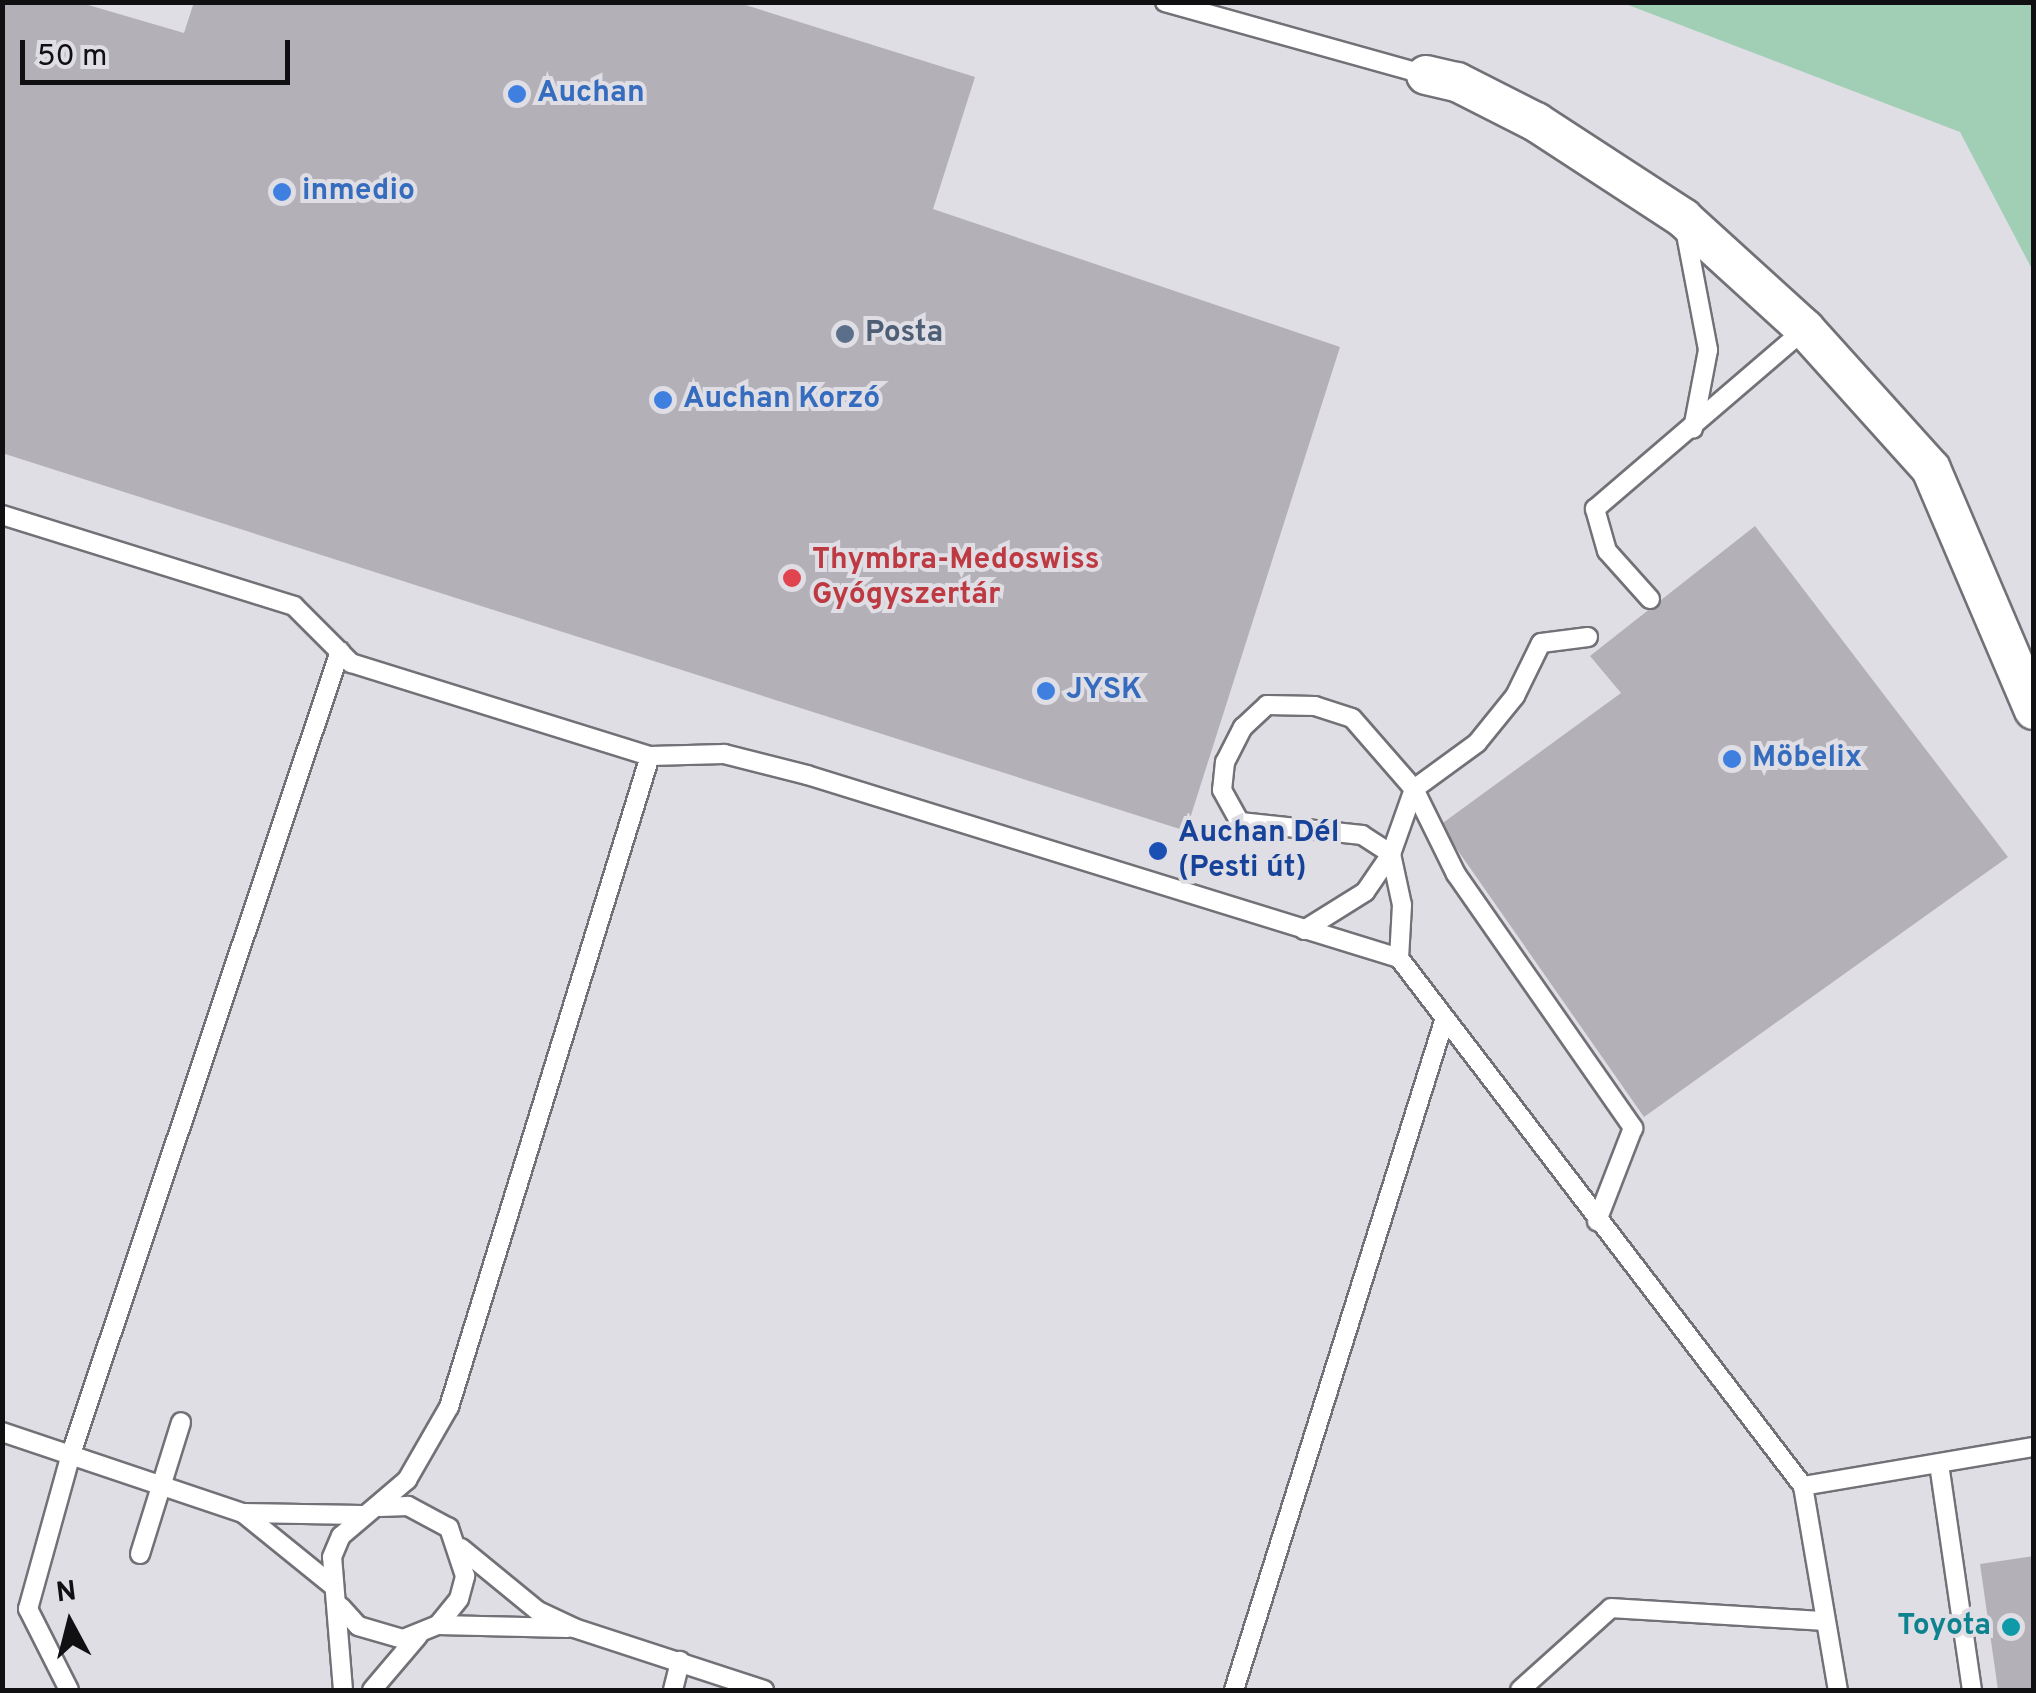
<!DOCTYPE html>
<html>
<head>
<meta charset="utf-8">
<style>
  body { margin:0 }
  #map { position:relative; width:2036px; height:1693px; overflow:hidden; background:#e0dee5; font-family:Overpass,sans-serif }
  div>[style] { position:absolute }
  .green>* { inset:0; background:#a1cfb5 }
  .building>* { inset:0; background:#b3b1b7 }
  .roads { filter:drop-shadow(2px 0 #737177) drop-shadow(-2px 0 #737177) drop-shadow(0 2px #737177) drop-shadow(0 -2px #737177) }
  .service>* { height:18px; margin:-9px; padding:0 9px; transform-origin:9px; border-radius:9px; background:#fff }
  .minor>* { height:38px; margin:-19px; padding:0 19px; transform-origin:19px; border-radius:19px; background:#fff }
  .dots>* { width:28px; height:28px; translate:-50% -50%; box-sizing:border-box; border:5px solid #e0dee5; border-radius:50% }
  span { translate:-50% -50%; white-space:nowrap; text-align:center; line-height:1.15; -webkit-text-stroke:8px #e0dee5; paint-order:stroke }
  .shop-label { font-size:30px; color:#366cbe; font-weight:700 }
  .left { translate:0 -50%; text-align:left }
  .service-label { font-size:30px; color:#4e5e75; font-weight:700 }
  .health-label { font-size:30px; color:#be3a42; font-weight:700 }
  .transit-label { font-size:30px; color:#164399; font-weight:700 }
  .culture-label { font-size:30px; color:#0d838f; font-weight:700 }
  .right { translate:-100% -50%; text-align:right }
  .frame { position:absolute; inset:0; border:5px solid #100f11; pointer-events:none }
  .north { position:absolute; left:20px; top:1573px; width:100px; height:100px; -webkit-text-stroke:8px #e0dee5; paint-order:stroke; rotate:353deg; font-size:28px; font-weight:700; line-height:40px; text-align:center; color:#100f11 }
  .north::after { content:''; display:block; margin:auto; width:35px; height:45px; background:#100f11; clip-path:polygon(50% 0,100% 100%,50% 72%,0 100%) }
  .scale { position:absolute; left:20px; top:40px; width:270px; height:45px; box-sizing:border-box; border:5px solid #100f11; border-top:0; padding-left:12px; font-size:30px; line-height:35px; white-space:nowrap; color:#100f11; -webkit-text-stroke:8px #e0dee5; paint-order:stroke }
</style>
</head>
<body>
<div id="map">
  <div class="green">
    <div style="clip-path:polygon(1623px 3px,2033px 3px,2033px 271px,1960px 132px)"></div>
  </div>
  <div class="building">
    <div style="clip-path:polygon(2px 2px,78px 2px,184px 33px,194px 2px,736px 2px,975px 77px,933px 209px,1340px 347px,1186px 831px,2px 453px)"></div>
    <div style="clip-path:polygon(1755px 526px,2008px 857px,1644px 1117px,1440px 825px,1621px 693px,1590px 656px)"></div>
    <div style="clip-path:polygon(2034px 1556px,2034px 1690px,1998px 1690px,1980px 1564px)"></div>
  </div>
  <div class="roads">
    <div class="service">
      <div style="left:1165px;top:2px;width:271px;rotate:15.6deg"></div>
      <div style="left:1685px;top:229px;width:123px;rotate:79.2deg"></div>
      <div style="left:1708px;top:350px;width:80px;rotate:100.8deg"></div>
      <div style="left:2px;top:515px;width:306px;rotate:17.3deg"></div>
      <div style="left:294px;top:606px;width:81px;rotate:45deg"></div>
      <div style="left:351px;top:663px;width:313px;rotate:17.3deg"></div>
      <div style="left:650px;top:756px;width:74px;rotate:-1.5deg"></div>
      <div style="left:724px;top:754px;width:86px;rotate:14.2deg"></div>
      <div style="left:807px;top:775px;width:620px;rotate:17.18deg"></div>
      <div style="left:1399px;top:958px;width:665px;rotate:52.58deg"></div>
      <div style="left:1803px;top:1486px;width:207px;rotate:80.3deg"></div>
      <div style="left:1650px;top:599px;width:64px;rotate:-131.9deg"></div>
      <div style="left:1607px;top:551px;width:44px;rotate:-105.9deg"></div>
      <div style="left:1595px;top:509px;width:277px;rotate:-40.6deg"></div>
      <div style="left:1588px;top:637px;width:47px;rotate:172.7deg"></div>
      <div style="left:1541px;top:643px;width:59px;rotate:116.1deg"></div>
      <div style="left:1515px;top:696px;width:60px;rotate:129deg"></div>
      <div style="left:1477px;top:743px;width:78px;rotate:143.9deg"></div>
      <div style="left:1414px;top:789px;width:95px;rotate:63.7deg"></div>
      <div style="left:1456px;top:874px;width:310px;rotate:55.1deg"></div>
      <div style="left:1633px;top:1128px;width:100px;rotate:111.2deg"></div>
      <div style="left:1304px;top:930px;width:72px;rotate:-31.9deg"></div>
      <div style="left:1365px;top:892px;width:46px;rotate:-55.6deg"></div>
      <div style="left:1391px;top:854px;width:69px;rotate:-70.5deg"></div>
      <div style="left:1414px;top:789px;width:94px;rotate:-131.1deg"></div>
      <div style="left:1352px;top:718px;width:39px;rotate:-162deg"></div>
      <div style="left:1315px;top:706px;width:48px;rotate:-178.8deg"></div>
      <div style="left:1267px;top:705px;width:33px;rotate:137deg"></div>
      <div style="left:1243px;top:727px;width:39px;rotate:117deg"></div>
      <div style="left:1225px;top:762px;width:28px;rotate:96deg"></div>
      <div style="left:1222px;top:790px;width:37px;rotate:61deg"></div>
      <div style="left:1240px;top:822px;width:123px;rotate:6.1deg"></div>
      <div style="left:1362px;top:835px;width:35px;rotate:33deg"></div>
      <div style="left:1391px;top:854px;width:52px;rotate:77.8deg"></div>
      <div style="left:1402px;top:905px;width:53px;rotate:93.2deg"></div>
      <div style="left:2px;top:1432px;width:254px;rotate:18.6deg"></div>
      <div style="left:243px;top:1513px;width:119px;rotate:1deg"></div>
      <div style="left:1939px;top:1464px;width:228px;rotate:81.7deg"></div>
      <div style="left:1803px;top:1486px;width:234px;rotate:-9.6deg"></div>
      <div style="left:243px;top:1513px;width:114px;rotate:39deg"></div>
      <div style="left:461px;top:1548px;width:99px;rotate:39.3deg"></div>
      <div style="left:538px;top:1611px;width:40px;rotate:25deg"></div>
      <div style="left:574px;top:1628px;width:200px;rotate:18.1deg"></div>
      <div style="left:140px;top:1554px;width:138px;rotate:-72.7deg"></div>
      <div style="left:341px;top:1607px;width:25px;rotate:48deg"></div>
      <div style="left:358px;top:1626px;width:47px;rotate:16.1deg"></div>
      <div style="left:403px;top:1639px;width:38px;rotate:-22deg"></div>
      <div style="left:438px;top:1625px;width:33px;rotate:-51deg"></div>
      <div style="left:459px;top:1599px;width:24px;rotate:-75deg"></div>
      <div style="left:465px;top:1576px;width:51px;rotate:-108.4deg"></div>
      <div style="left:449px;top:1528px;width:47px;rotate:-151.8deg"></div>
      <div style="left:408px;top:1506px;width:28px;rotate:178deg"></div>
      <div style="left:438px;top:1625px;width:130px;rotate:1.3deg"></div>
      <div style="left:69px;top:1690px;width:91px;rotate:-116.8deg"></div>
      <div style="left:28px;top:1609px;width:161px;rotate:-74.5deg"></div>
      <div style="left:71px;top:1454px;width:847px;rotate:-71.48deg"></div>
      <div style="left:343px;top:1690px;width:133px;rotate:-94.7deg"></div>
      <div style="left:332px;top:1557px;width:23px;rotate:-67deg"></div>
      <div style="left:341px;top:1536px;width:87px;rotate:-40.3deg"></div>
      <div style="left:407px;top:1480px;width:84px;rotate:-60.1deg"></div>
      <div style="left:449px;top:1407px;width:681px;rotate:-72.84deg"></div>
      <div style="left:372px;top:1690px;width:71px;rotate:-49.6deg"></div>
      <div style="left:673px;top:1690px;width:30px;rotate:-76deg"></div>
      <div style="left:1234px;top:1690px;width:701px;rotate:-72.57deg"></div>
      <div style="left:1520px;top:1690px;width:122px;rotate:-42deg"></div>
      <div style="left:1611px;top:1608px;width:214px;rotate:3.5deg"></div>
    </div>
    <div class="minor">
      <div style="left:1426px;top:75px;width:32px;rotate:13deg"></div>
      <div style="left:1457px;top:82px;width:89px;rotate:26.9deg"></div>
      <div style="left:1536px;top:122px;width:176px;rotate:33.1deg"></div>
      <div style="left:1683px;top:218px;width:165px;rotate:42.3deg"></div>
      <div style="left:1805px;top:329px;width:188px;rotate:48deg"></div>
      <div style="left:1931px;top:469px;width:262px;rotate:66.9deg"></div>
    </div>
  </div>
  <div class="dots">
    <div style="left:517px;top:94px;background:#3f7fe0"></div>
    <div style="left:282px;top:192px;background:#3f7fe0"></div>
    <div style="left:845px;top:334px;background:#5c6f8a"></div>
    <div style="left:663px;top:400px;background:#3f7fe0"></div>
    <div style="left:792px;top:578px;background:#e0444e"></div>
    <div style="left:1046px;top:691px;background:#3f7fe0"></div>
    <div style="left:1732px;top:759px;background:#3f7fe0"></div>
    <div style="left:1158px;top:851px;background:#1a4fb4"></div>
    <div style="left:2011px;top:1627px;background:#0f9aa8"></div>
  </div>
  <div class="shop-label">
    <span class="left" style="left:537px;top:94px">Auchan</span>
    <span class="left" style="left:302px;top:192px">inmedio</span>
    <span class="left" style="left:683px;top:400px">Auchan Korzó</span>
    <span class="left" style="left:1066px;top:691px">JYSK</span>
    <span class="left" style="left:1752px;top:759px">Möbelix</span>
  </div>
  <div class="service-label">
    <span class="left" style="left:865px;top:334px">Posta</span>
  </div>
  <div class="health-label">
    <span class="left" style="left:812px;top:578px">Thymbra-Medoswiss<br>Gyógyszertár</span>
  </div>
  <div class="transit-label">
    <span class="left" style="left:1178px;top:851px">Auchan Dél<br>(Pesti út)</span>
  </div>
  <div class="culture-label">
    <span class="right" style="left:1991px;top:1627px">Toyota</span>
  </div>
  <div class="frame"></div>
  <div class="north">N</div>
  <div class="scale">50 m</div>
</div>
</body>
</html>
